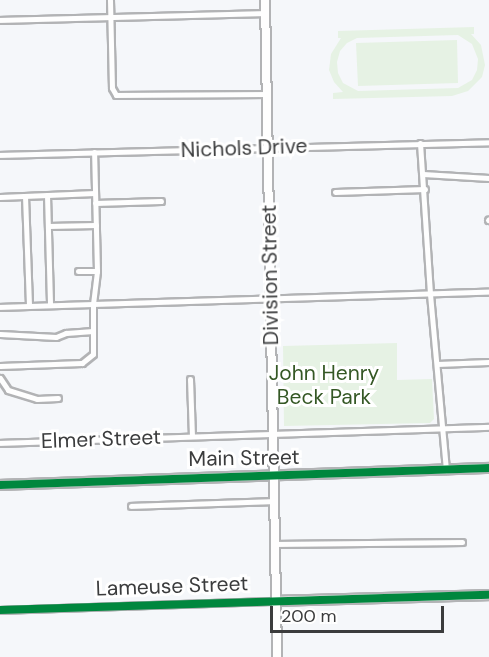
<!DOCTYPE html>
<html>
<head>
<meta charset="utf-8">
<style>
  body { margin:0 }
  #map { position:relative; width:489px; height:657px; overflow:hidden; background:#f5f7fa; font-family:"DM Sans",sans-serif }
  div>[style] { position:absolute }
  .green>* { inset:0; background:#e6f2e4 }
  .roads { filter:drop-shadow(2px 0 #b2b3b5) drop-shadow(-2px 0 #b2b3b5) drop-shadow(0 2px #b2b3b5) drop-shadow(0 -2px #b2b3b5) }
  .street>* { height:5px; margin:-2.5px; padding:0 2.5px; transform-origin:2.5px; border-radius:2.5px; background:#fefefe }
  .secondary>* { height:8px; margin:-4px; padding:0 4px; transform-origin:4px; border-radius:4px; background:#fefefe }
  .cycleway>* { height:8px; margin:-4px; padding:0 4px; transform-origin:4px; border-radius:4px; background:#00873e }
  span { translate:-50% -50%; white-space:nowrap; text-align:center; line-height:1.15; -webkit-text-stroke:6px #fff; paint-order:stroke }
  .street-label { font-size:21px; color:#3b3c3d }
  .park-label { font-size:21px; color:#355825 }
  .scale { position:absolute; left:270px; top:606px; width:174px; height:27px; box-sizing:border-box; border:3px solid #3b3c3d; border-top:0; padding-left:8px; font-size:18px; line-height:21px; white-space:nowrap; color:#3b3c3d; -webkit-text-stroke:4px #fff; paint-order:stroke }
</style>
</head>
<body>
<div id="map">
  <div class="green">
    <div style="clip-path:polygon(evenodd,474px 27px,474px 34px,471px 34px,481px 45px,485px 65px,482px 77px,468px 91px,452px 96px,333px 99px,333px 93px,343px 92px,334px 82px,329px 70px,331px 54px,341px 38px,338px 38px,338px 31px,474px 27px,458px 35px,472px 44px,478px 59px,477px 70px,472px 80px,458px 88px,358px 91px,343px 83px,338px 73px,337px 62px,340px 51px,347px 43px,357px 38px,458px 35px)"></div>
    <div style="clip-path:polygon(457px 40px,458px 83px,358px 86px,356px 43px)"></div>
    <div style="clip-path:polygon(397px 343px,397px 380px,432px 379px,434px 419px,430px 423px,284px 426px,283px 346px)"></div>
  </div>
  <div class="roads">
    <div class="street">
      <div style="left:110px;top:0;width:88px;rotate:88.7deg"></div>
      <div style="left:112px;top:88px;width:8px;rotate:60deg"></div>
      <div style="left:116px;top:95px;width:151px;rotate:-0.4deg"></div>
      <div style="left:0;top:20px;width:265px;rotate:-1.5deg"></div>
      <div style="left:420px;top:143px;width:151px;rotate:86.2deg"></div>
      <div style="left:430px;top:294px;width:177px;rotate:84.8deg"></div>
      <div style="left:0;top:155px;width:489px;rotate:-1.5deg"></div>
      <div style="left:423px;top:174px;width:66px;rotate:3.5deg"></div>
      <div style="left:335px;top:192px;width:90px;rotate:-1.9deg"></div>
      <div style="left:47px;top:195px;width:110px;rotate:88.4deg"></div>
      <div style="left:25px;top:196px;width:110px;rotate:87.9deg"></div>
      <div style="left:0;top:197px;width:95px;rotate:-2.4deg"></div>
      <div style="left:95px;top:203px;width:66px;rotate:-1.7deg"></div>
      <div style="left:488px;top:220px;width:1px;rotate:-45deg"></div>
      <div style="left:48px;top:226px;width:48px;rotate:-1.2deg"></div>
      <div style="left:78px;top:271px;width:19px"></div>
      <div style="left:0;top:307px;width:489px;rotate:-1.8deg"></div>
      <div style="left:0;top:334px;width:56px;rotate:3.1deg"></div>
      <div style="left:56px;top:337px;width:11px;rotate:-22deg"></div>
      <div style="left:66px;top:333px;width:27px;rotate:-4deg"></div>
      <div style="left:437px;top:364px;width:52px;rotate:-2.2deg"></div>
      <div style="left:0;top:366px;width:82px;rotate:-2.1deg"></div>
      <div style="left:82px;top:363px;width:14px;rotate:-39deg"></div>
      <div style="left:93px;top:354px;width:50px;rotate:-90deg"></div>
      <div style="left:93px;top:304px;width:33px;rotate:-83deg"></div>
      <div style="left:97px;top:271px;width:119px;rotate:-91.4deg"></div>
      <div style="left:0;top:378px;width:14px;rotate:56deg"></div>
      <div style="left:8px;top:390px;width:30px;rotate:17deg"></div>
      <div style="left:37px;top:399px;width:21px;rotate:-3deg"></div>
      <div style="left:190px;top:379px;width:57px;rotate:88deg"></div>
      <div style="left:0;top:443px;width:489px;rotate:-1.9deg"></div>
      <div style="left:131px;top:506px;width:143px;rotate:-2deg"></div>
      <div style="left:275px;top:544px;width:187px;rotate:-0.6deg"></div>
      <div style="left:0;top:610px;width:276px;rotate:-1.9deg"></div>
    </div>
    <div class="secondary">
      <div style="left:265px;top:0;width:657px;rotate:88.95deg"></div>
      <div style="left:0;top:485px;width:489px;rotate:-2deg"></div>
      <div style="left:276px;top:601px;width:213px;rotate:-1.6deg"></div>
    </div>
  </div>
  <div class="cycleway">
    <div style="left:0;top:485px;width:489px;rotate:-2deg"></div>
    <div style="left:0;top:610px;width:489px;rotate:-1.8deg"></div>
  </div>
  <div class="street-label">
    <span style="left:244px;top:148px;rotate:-2deg">Nichols Drive</span>
    <span style="left:270px;top:275px;rotate:-91deg">Division Street</span>
    <span style="left:101px;top:439px;rotate:-2deg">Elmer Street</span>
    <span style="left:244px;top:458px;rotate:-1deg">Main Street</span>
    <span style="left:172px;top:586px;rotate:-2deg">Lameuse Street</span>
  </div>
  <div class="park-label">
    <span style="left:324px;top:385px">John Henry<br>Beck Park</span>
  </div>
  <div class="scale">200 m</div>
</div>
</body>
</html>
